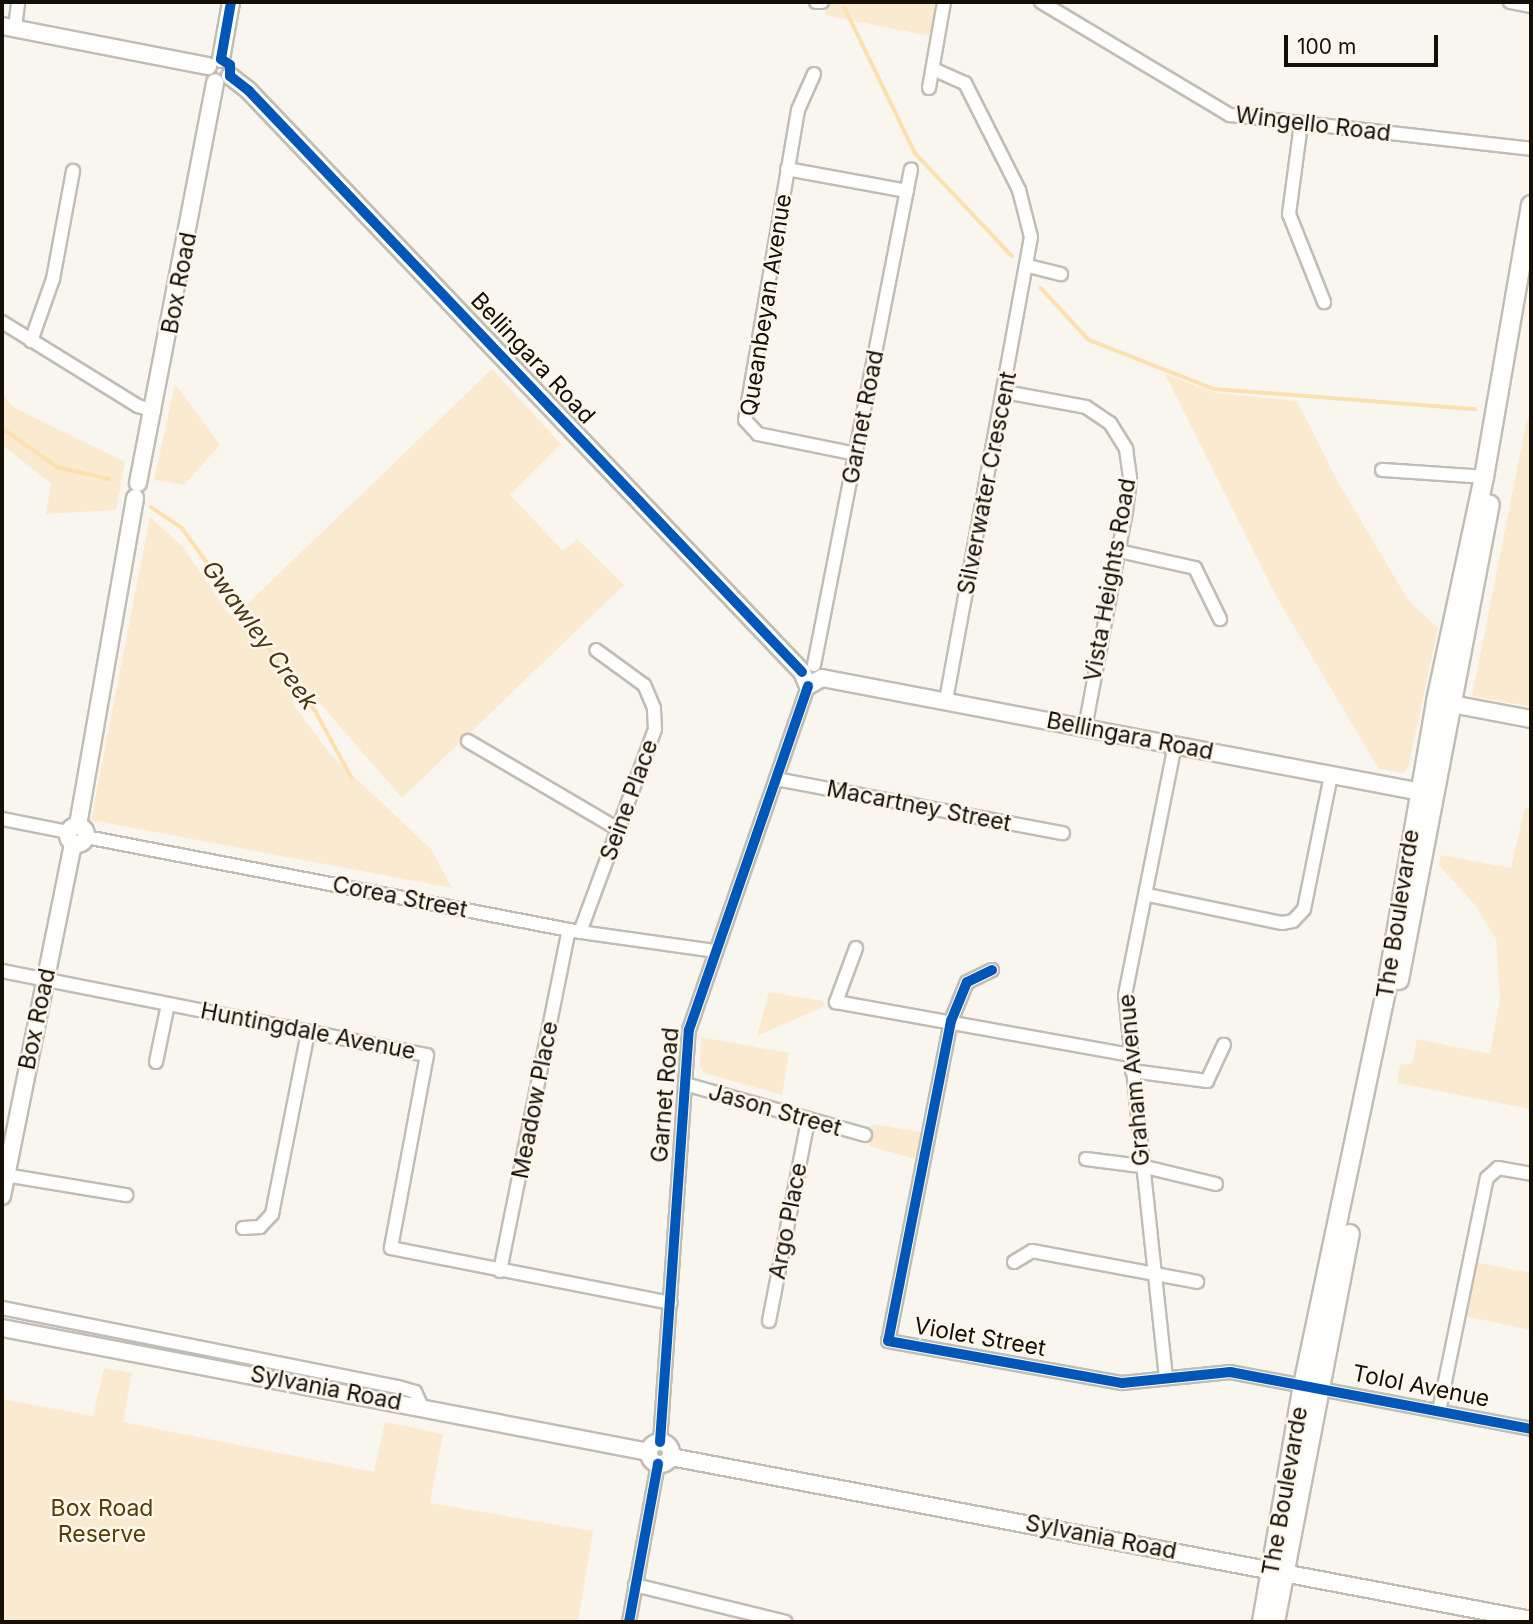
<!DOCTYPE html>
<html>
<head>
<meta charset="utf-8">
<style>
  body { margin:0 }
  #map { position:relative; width:1533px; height:1624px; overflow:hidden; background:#f9f6f0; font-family:Inter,sans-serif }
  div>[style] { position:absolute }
  .green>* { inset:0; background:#faead0 }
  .stream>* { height:3.5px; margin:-1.75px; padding:0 1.75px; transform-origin:1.75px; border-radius:1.75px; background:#fce0af }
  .roads { filter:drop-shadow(2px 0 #c1bdb5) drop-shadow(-2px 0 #c1bdb5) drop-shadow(0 2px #c1bdb5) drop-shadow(0 -2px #c1bdb5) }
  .minor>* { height:12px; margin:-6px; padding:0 6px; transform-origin:6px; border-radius:6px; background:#fefefd }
  .tertiary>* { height:16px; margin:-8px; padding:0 8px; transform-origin:8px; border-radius:8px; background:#fefefd }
  .tertiary>.ring { margin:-8px; padding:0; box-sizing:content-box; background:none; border:16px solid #fefefd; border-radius:50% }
  .secondary>* { height:18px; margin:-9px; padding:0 9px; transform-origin:9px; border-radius:9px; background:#fefefd }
  .cycleway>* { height:10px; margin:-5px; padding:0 5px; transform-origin:5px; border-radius:5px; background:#0057b8 }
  span { translate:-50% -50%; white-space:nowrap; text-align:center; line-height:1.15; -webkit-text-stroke:5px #fdf7ec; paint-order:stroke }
  .street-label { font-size:23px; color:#150f06 }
  .park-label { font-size:23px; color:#573d05 }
  .water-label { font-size:24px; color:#463517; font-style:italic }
  .frame { position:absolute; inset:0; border:4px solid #150f06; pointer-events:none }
  .scale { position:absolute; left:1284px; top:35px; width:154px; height:32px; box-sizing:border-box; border:4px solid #150f06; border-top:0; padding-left:9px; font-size:21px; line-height:24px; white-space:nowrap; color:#150f06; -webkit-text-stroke:5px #fdf7ec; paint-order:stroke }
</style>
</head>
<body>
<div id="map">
  <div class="green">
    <div style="clip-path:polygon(826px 2px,935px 3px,930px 36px,825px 15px)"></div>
    <div style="clip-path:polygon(492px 369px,561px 444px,510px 495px,563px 551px,577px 539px,624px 585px,402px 798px,240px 611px)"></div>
    <div style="clip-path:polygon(1165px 374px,1216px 393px,1297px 401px,1338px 482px,1408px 600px,1438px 628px,1408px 768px,1403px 773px,1379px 769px,1276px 596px)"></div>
    <div style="clip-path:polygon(175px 384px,220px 445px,184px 485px,154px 480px)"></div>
    <div style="clip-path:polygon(2px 394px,13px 407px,125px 462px,116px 510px,46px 514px,51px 483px,2px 445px)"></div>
    <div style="clip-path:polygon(1527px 419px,1531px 420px,1531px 707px,1472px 696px)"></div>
    <div style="clip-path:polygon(150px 517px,183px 547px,229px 614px,261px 639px,286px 670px,294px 705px,330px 754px,431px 849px,452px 888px,91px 820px)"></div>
    <div style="clip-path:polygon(1525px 807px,1531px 808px,1531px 1109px,1397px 1083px,1400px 1065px,1412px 1063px,1417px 1039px,1490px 1054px,1500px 998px,1496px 939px,1475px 905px,1439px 865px,1441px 855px,1511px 868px)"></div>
    <div style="clip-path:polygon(769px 992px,823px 1001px,825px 1006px,757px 1036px)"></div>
    <div style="clip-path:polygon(701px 1037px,789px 1053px,782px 1095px,704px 1073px,700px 1067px)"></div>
    <div style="clip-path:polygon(873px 1124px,921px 1132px,915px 1159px,869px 1146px)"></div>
    <div style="clip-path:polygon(1475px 1262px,1531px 1273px,1531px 1330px,1464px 1316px)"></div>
    <div style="clip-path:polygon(104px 1368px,132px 1373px,123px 1422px,374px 1472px,385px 1422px,443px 1434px,430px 1503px,593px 1531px,578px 1622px,2px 1622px,2px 1399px,93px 1416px)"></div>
  </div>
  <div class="stream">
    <div style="left:845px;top:8px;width:162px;rotate:64.1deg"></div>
    <div style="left:916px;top:154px;width:140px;rotate:46.7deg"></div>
    <div style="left:1041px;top:288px;width:71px;rotate:47.3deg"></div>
    <div style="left:1089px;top:340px;width:134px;rotate:21.4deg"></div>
    <div style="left:1214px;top:389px;width:262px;rotate:4.4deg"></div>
    <div style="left:2px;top:428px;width:67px;rotate:35.3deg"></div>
    <div style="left:57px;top:467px;width:53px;rotate:13deg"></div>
    <div style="left:151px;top:507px;width:37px;rotate:34deg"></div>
    <div style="left:182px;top:528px;width:228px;rotate:53.9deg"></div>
    <div style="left:316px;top:712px;width:75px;rotate:61.4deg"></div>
  </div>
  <div class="roads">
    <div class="minor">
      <div style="left:816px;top:2px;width:6px"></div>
      <div style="left:1041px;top:2px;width:220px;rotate:30.9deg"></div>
      <div style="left:1230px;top:115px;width:303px;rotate:6.4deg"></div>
      <div style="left:1510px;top:2px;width:21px;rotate:11deg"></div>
      <div style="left:15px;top:28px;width:26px;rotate:-83deg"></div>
      <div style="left:933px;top:69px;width:35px;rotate:24deg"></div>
      <div style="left:965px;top:83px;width:120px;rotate:63.2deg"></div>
      <div style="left:1019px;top:190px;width:49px;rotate:75.7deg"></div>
      <div style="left:1031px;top:237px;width:472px;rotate:100.4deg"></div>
      <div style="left:814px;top:74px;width:39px;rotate:114deg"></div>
      <div style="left:798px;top:110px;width:314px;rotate:99.7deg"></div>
      <div style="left:745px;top:420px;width:19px;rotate:47deg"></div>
      <div style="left:758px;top:434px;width:100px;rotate:11.5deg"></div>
      <div style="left:929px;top:88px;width:87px;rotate:-80.1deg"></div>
      <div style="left:1301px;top:124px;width:91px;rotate:97.6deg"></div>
      <div style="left:1289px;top:214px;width:95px;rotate:68.3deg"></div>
      <div style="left:787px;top:169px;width:122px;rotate:10.4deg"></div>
      <div style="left:1028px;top:266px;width:34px;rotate:14deg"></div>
      <div style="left:2px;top:322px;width:160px;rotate:31.7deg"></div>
      <div style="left:138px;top:406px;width:17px;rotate:17deg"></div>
      <div style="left:31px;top:341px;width:66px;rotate:-70.5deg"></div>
      <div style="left:53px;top:279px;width:110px;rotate:-79.5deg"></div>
      <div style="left:1005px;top:392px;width:82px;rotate:10.5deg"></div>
      <div style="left:1086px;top:407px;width:29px;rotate:34deg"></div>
      <div style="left:1110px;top:423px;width:31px;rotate:58deg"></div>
      <div style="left:1126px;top:449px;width:30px;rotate:82deg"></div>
      <div style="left:1130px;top:479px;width:32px;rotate:97deg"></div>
      <div style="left:1126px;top:511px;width:220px;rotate:100.7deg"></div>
      <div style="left:1382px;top:470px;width:102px;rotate:3.9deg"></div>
      <div style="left:1119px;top:551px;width:78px;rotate:12.6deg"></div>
      <div style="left:1195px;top:568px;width:57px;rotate:63.9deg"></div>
      <div style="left:814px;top:665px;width:505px;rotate:-78.93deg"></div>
      <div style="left:468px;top:741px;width:174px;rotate:30.4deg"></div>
      <div style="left:776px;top:779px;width:292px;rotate:10.7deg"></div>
      <div style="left:2px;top:819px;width:67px;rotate:11.1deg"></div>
      <div style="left:86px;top:837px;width:503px;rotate:10.89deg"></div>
      <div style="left:580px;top:932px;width:137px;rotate:8deg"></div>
      <div style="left:1148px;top:895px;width:137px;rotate:11.8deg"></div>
      <div style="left:1282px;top:923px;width:11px;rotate:-10deg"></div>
      <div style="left:1293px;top:921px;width:16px;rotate:-47deg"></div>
      <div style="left:1304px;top:909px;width:137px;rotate:-78.6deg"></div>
      <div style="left:580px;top:932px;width:216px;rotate:-69.7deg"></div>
      <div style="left:655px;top:729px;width:21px;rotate:-93deg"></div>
      <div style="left:654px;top:708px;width:25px;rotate:-113deg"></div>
      <div style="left:644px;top:685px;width:59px;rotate:-143.9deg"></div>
      <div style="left:856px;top:948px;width:58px;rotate:110.3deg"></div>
      <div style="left:836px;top:1002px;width:300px;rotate:10.2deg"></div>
      <div style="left:992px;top:970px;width:28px;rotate:154deg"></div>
      <div style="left:967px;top:982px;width:42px;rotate:112.3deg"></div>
      <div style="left:951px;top:1021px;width:326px;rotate:101.1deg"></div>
      <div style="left:888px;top:1341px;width:238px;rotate:10.2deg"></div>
      <div style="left:1122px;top:1383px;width:109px;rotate:-5.8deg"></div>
      <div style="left:1230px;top:1372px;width:306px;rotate:10.7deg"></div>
      <div style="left:2px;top:971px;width:433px;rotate:11.2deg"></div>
      <div style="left:427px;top:1055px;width:196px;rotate:100.6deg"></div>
      <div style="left:391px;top:1248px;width:285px;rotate:11.1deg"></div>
      <div style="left:156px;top:1062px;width:59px;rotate:-78.3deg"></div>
      <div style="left:1132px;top:1071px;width:76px;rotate:7.6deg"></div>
      <div style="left:1207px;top:1081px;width:40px;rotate:-65deg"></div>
      <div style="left:685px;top:1084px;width:187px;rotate:15.8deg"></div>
      <div style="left:1086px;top:1159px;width:55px;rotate:7.3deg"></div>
      <div style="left:1141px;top:1166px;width:77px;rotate:13.5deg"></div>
      <div style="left:5px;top:1175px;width:123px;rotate:9.4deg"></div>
      <div style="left:243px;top:1228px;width:17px;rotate:-3deg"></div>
      <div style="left:260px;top:1227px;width:18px;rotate:-47deg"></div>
      <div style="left:272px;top:1214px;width:186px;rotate:-78.8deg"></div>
      <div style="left:1014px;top:1262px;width:21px;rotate:-31deg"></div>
      <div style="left:1032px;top:1251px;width:168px;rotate:10.6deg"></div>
      <div style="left:500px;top:1271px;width:348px;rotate:-78.6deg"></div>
      <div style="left:2px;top:1308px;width:404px;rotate:11.3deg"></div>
      <div style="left:398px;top:1387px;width:18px;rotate:16deg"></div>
      <div style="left:415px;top:1392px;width:17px;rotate:65deg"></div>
      <div style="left:769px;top:1321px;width:205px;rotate:-79deg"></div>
      <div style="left:1166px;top:1378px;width:385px;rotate:-96.1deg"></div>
      <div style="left:1125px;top:995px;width:255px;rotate:-78.7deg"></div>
      <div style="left:1439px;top:1411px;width:238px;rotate:-78.4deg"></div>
      <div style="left:1487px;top:1178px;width:15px;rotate:-42deg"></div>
      <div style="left:1498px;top:1168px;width:34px;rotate:10deg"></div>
      <div style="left:660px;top:1442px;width:413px;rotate:-86deg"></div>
      <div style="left:689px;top:1030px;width:364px;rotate:-70.9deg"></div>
      <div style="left:635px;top:1585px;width:155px;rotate:13.8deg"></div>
      <div style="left:629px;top:1622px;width:161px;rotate:-79.6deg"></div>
    </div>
    <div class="tertiary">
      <div style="left:2px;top:26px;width:210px;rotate:11deg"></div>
      <div style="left:221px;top:59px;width:58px;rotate:-80deg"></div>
      <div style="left:230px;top:76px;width:24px;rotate:38deg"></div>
      <div style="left:249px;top:91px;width:802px;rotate:46.41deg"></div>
      <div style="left:138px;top:483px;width:408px;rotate:-79.1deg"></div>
      <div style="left:802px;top:672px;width:15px;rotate:67deg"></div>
      <div style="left:808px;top:686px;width:16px;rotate:-30deg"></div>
      <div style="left:822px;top:678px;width:620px;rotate:10.78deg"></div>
      <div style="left:1441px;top:702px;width:92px;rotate:10.7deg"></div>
      <div style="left:78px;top:825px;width:332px;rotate:-80.1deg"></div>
      <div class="ring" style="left:68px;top:826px;width:2px;height:2px"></div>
      <div style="left:2px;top:1196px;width:360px;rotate:-78.6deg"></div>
      <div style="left:2px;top:1328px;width:659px;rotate:10.85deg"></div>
      <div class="ring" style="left:649px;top:1442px;width:6px;height:6px"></div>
      <div style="left:671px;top:1457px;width:875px;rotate:10.73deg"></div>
    </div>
    <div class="secondary">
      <div style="left:1399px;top:980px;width:484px;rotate:-79.2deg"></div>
      <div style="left:1262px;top:1622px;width:241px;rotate:-80.2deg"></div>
      <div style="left:1303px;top:1385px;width:414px;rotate:-78.1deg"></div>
      <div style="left:1388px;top:980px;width:283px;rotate:-80.2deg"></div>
      <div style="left:1436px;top:701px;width:229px;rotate:-77.9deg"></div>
      <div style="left:1484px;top:477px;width:276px;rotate:-80.2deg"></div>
      <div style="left:1275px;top:1622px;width:395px;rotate:-79.1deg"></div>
    </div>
  </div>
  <div class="cycleway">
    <div style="left:231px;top:2px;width:58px;rotate:100deg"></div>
    <div style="left:221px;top:59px;width:11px;rotate:34deg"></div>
    <div style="left:230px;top:65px;width:11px;rotate:90deg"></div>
    <div style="left:230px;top:76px;width:24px;rotate:38deg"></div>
    <div style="left:249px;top:91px;width:802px;rotate:46.41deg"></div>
    <div style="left:992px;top:970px;width:28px;rotate:154deg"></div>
    <div style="left:967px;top:982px;width:42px;rotate:112.3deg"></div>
    <div style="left:951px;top:1021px;width:326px;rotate:101.1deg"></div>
    <div style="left:888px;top:1341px;width:238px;rotate:10.2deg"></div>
    <div style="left:1122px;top:1383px;width:109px;rotate:-5.8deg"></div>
    <div style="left:1230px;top:1372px;width:306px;rotate:10.7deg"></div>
    <div style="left:660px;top:1442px;width:413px;rotate:-86deg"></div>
    <div style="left:689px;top:1030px;width:364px;rotate:-70.9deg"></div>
    <div style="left:629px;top:1622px;width:161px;rotate:-79.6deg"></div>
  </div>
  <div class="street-label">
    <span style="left:1313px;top:124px;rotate:7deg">Wingello Road</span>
    <span style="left:179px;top:283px;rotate:-79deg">Box Road</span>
    <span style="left:766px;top:305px;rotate:-81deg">Queanbeyan Avenue</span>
    <span style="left:533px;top:358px;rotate:47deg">Bellingara Road</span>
    <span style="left:863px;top:417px;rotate:-79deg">Garnet Road</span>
    <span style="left:987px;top:483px;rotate:-79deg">Silverwater Crescent</span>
    <span style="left:1110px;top:580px;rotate:-80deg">Vista Heights Road</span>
    <span style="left:1130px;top:736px;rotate:11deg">Bellingara Road</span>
    <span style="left:629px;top:800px;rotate:-70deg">Seine Place</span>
    <span style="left:919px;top:806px;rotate:11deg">Macartney Street</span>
    <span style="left:400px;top:897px;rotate:11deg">Corea Street</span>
    <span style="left:1398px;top:914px;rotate:-81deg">The Boulevarde</span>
    <span style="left:37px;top:1019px;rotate:-78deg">Box Road</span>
    <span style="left:308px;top:1031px;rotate:11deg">Huntingdale Avenue</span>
    <span style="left:1134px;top:1080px;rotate:-95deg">Graham Avenue</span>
    <span style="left:665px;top:1095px;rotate:-85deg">Garnet Road</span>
    <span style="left:535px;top:1100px;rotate:-79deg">Meadow Place</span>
    <span style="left:775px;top:1110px;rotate:16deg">Jason Street</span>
    <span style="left:788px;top:1221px;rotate:-79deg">Argo Place</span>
    <span style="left:980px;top:1337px;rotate:10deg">Violet Street</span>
    <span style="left:1421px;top:1386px;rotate:11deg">Tolol Avenue</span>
    <span style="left:326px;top:1388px;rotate:11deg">Sylvania Road</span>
    <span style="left:1285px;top:1491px;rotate:-80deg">The Boulevarde</span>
    <span style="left:1101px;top:1537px;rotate:11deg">Sylvania Road</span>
  </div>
  <div class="park-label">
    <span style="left:102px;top:1521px">Box Road<br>Reserve</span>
  </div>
  <div class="water-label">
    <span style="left:260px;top:635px;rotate:54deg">Gwawley Creek</span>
  </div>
  <div class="frame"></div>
  <div class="scale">100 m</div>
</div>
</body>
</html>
